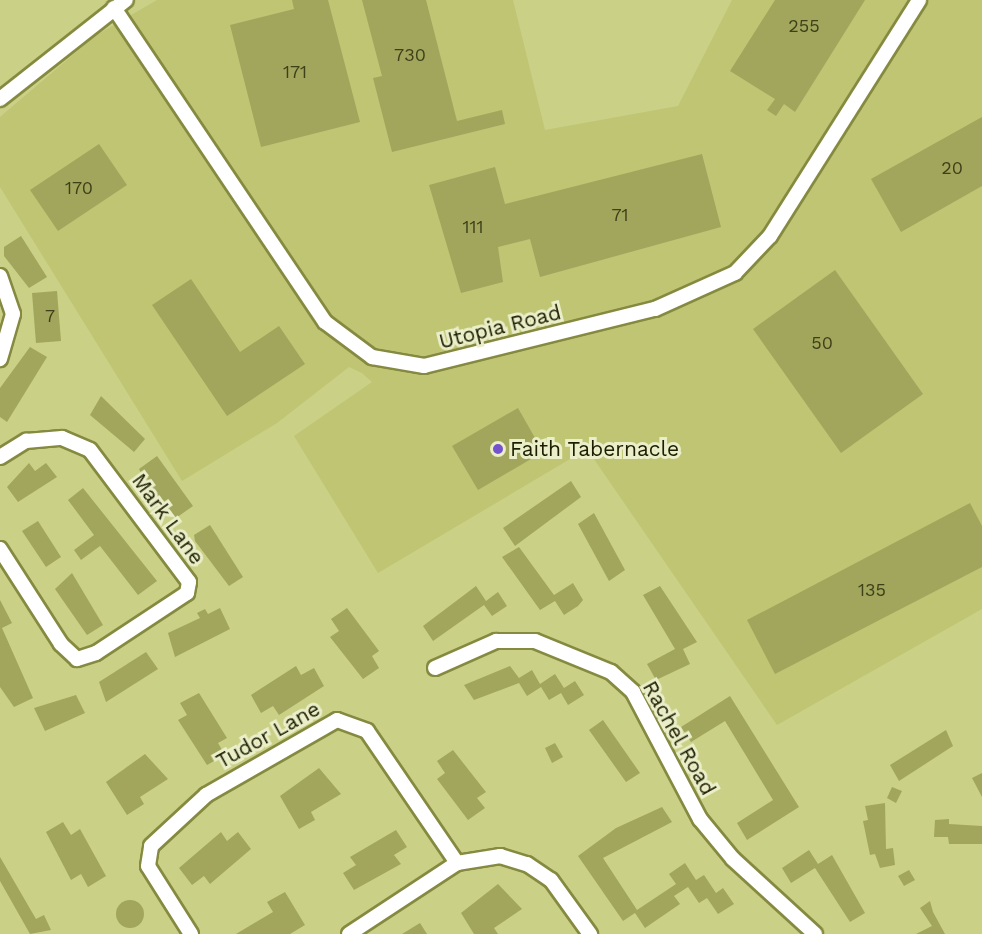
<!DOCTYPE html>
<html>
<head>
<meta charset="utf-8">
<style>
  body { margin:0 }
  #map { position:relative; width:982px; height:934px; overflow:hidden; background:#cad085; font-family:"Work Sans",sans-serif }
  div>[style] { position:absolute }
  .built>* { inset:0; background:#bfc572 }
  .building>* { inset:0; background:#a1a65c }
  .round { border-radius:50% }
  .roads { filter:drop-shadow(2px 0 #858a40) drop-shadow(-2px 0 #858a40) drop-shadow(0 2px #858a40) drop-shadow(0 -2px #858a40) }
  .minor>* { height:14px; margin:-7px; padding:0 7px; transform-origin:7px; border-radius:7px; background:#fff }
  .dots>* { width:16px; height:16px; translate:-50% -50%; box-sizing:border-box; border:3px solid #eaeec9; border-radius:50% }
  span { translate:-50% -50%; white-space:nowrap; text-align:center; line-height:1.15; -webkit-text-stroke:6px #eaeec9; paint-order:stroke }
  .number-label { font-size:18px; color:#3e4018 }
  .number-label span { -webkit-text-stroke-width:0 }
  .street-label { font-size:21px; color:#1d1e01 }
  .poi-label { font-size:21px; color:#1d1e01 }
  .left { translate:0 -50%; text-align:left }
</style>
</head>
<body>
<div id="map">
  <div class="built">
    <div style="clip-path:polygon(157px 0,513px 0,545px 130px,678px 106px,732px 0,982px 0,982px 609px,777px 725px,587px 449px,378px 573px,294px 436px,372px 382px,362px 373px,349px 367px,277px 423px,182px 481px,0 187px,0 117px,95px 36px)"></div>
  </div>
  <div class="building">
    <div style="clip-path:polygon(292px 0,328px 0,360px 122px,261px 147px,230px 25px,294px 9px)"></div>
    <div style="clip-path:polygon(362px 0,426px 0,457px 121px,502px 110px,505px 124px,392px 152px,373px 78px,382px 76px)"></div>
    <div style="clip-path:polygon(775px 0,865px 0,795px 112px,784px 104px,776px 116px,767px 110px,775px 99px,730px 71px)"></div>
    <div style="clip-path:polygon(982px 117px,982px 186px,901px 232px,871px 179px)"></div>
    <div style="clip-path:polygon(99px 144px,127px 185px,58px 231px,30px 190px)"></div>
    <div style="clip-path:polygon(702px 154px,721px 227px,540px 277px,530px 239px,498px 247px,503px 282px,461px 293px,429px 185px,495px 167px,505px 204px)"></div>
    <div style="clip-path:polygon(21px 236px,47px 277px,29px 288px,4px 256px,4px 247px)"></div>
    <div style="clip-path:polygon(835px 270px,923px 394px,841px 453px,753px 329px)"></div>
    <div style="clip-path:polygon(191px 279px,240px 352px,279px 326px,305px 364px,227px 416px,152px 305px)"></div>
    <div style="clip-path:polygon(57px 291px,61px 341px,36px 343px,32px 293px)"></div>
    <div style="clip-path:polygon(30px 347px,47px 357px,7px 422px,0 417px,0 388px)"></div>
    <div style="clip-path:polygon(101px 396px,145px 439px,134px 452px,90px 415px)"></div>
    <div style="clip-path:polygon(518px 408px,543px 452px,478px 490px,452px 446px)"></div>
    <div style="clip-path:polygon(157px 456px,193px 506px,176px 518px,141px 484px,145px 481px,139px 469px)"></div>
    <div style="clip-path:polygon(29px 463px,35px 471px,46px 463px,57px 477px,18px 502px,7px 487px)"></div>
    <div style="clip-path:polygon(571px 481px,581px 497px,515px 546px,503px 528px)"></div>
    <div style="clip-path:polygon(83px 488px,157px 581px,138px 595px,100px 546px,81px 560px,74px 550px,94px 535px,68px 500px)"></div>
    <div style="clip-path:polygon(970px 503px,982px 526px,982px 567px,775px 674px,747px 620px)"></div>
    <div style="clip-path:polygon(594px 513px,625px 570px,609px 581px,578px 524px)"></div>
    <div style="clip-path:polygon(38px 521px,61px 557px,46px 567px,22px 531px)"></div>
    <div style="clip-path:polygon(210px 525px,243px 577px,229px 586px,195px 541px,194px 535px)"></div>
    <div style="clip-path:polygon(519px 547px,554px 595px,573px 583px,583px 600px,578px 606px,564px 615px,555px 601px,540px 610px,502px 557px)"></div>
    <div style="clip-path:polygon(72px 573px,103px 625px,87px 635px,55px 589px)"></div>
    <div style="clip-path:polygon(476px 586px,486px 601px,498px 592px,507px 606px,492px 616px,484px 605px,433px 641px,423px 626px)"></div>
    <div style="clip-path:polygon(660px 586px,697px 642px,683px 649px,690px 664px,656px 680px,647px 664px,675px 649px,643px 595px)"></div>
    <div style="clip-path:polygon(0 600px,12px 623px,2px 628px,33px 698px,14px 707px,0 687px)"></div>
    <div style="clip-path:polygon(220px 608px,230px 629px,175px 657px,168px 633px,200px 618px,197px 613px,205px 609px,208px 614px)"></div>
    <div style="clip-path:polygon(347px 608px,379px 651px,372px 656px,379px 668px,363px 679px,330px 637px,339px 631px,331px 619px)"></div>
    <div style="clip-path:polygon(146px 652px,158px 669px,106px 702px,99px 682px)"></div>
    <div style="clip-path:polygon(296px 666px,301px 675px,314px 668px,324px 686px,279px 715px,273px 706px,261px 713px,251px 695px)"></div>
    <div style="clip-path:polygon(510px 666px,519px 678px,532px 670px,540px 684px,555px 674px,564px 688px,575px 681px,584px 695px,568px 705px,561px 693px,549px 700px,541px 687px,527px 696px,519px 683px,474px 700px,464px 685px)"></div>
    <div style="clip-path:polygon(199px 693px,227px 738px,218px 743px,225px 755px,207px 765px,178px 720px,187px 715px,180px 703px)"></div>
    <div style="clip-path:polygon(76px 695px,85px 713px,45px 731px,34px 708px)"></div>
    <div style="clip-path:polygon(730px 696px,799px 807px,747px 840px,737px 823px,773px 800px,725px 721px,691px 742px,681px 727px)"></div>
    <div style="clip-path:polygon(603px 720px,640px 773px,626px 782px,589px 730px)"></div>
    <div style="clip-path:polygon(946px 730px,953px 746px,899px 781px,890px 765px)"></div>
    <div style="clip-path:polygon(555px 743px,563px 757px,552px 763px,545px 748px)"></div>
    <div style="clip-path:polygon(453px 750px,486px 792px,477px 798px,485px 808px,468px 820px,437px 779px,445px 773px,437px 761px)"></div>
    <div style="clip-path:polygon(145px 754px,168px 779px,140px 797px,144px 804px,127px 815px,106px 782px)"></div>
    <div style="clip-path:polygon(319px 768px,341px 794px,311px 812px,315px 820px,299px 829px,280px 796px)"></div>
    <div style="clip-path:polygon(982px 773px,982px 797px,972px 778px)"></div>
    <div style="clip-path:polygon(892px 787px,902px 791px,896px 803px,887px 798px)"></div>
    <div style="clip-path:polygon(885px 803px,886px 849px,893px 848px,895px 865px,880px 868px,875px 854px,870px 855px,863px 821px,868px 820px,865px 806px)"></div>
    <div style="clip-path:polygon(662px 807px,672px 822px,603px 858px,637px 910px,676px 884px,669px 874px,685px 863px,696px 880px,704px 875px,716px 893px,723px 888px,734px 904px,718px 914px,707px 898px,699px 903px,688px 887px,674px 896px,680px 904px,645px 928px,635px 913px,623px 921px,578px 856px,616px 828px)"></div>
    <div style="clip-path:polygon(949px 819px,949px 824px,982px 826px,982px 844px,949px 844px,948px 837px,934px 837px,935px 820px)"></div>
    <div style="clip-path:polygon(63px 822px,71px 835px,80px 829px,106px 876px,88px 887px,81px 874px,71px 880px,46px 832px)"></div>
    <div style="clip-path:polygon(396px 830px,407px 847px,394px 855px,401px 864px,354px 890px,343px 873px,356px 865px,350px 857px)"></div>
    <div style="clip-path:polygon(221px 832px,227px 841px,238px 832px,251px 849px,210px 884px,204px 876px,192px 885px,179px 868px)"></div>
    <div style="clip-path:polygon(809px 850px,818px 864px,832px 855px,865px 913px,850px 922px,815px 868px,791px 883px,782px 868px)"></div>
    <div style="clip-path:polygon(0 857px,36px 919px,44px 915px,51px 930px,30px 934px,0 881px)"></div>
    <div style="clip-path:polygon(909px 870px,915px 880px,904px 886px,898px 876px)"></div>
    <div style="clip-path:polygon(498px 884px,522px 909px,494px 928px,498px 934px,474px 934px,461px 913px)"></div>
    <div style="clip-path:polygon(285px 892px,305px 925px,290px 934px,236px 934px,273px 912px,267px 902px)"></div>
    <div class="round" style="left:116px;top:900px;width:28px;height:28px"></div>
    <div style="clip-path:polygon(930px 901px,933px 912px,945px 934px,916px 934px,932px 926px,920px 908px)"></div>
    <div style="clip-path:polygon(420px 923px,427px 934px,402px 934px)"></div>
  </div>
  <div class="roads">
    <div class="minor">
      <div style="left:114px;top:8px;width:378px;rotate:56.1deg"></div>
      <div style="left:325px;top:322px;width:59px;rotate:36.7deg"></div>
      <div style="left:372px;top:357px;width:53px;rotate:9.8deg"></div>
      <div style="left:424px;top:366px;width:238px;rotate:-13.9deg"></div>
      <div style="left:655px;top:309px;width:88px;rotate:-24.2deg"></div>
      <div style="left:735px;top:273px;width:51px;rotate:-46.6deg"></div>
      <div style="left:770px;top:236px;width:279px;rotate:-57.7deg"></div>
      <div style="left:0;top:99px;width:160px;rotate:-38.2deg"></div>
      <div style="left:0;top:276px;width:40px;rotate:71.1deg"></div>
      <div style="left:13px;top:314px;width:47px;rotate:106.1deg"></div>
      <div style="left:0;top:457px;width:31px;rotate:-32deg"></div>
      <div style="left:26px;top:441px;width:36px;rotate:-5deg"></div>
      <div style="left:62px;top:438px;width:30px;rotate:23deg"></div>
      <div style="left:90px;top:450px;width:165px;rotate:53.1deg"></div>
      <div style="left:189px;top:582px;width:11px;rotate:100deg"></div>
      <div style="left:187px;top:593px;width:109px;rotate:146.6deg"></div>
      <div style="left:96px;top:653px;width:20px;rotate:162deg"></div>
      <div style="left:77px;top:659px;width:22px;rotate:-137deg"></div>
      <div style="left:61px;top:644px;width:113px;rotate:-122.7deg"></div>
      <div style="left:435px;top:668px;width:67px;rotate:-23.9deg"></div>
      <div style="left:496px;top:641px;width:39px"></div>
      <div style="left:535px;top:641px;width:82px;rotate:22.2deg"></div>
      <div style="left:611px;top:672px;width:30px;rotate:42deg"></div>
      <div style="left:633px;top:692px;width:144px;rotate:62.2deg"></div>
      <div style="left:700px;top:819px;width:52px;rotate:50.5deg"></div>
      <div style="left:733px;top:859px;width:111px;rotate:42.4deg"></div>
      <div style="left:191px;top:934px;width:80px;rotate:-122.3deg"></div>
      <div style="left:148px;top:866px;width:20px;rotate:-81deg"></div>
      <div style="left:151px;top:846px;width:75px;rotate:-42.8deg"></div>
      <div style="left:206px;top:795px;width:151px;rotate:-29.8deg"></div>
      <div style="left:337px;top:720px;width:32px;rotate:20deg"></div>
      <div style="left:367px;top:731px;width:160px;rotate:55.7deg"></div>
      <div style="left:457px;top:863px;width:44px;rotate:-9.2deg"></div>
      <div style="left:500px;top:856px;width:28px;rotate:17deg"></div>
      <div style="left:527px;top:864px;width:29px;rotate:34deg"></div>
      <div style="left:551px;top:880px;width:67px;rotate:54.2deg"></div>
      <div style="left:349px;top:934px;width:129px;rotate:-33.3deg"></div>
    </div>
  </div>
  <div class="dots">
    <div style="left:498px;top:449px;background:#7553cc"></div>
  </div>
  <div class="number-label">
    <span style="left:804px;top:26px">255</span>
    <span style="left:410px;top:55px">730</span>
    <span style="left:295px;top:72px">171</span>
    <span style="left:952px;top:168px">20</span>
    <span style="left:79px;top:188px">170</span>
    <span style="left:620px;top:215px">71</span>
    <span style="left:473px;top:227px">111</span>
    <span style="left:50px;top:316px">7</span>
    <span style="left:822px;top:343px">50</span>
    <span style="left:872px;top:590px">135</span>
  </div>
  <div class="street-label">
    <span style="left:500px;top:327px;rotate:-14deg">Utopia Road</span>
    <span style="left:168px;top:519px;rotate:54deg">Mark Lane</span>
    <span style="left:268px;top:735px;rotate:-29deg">Tudor Lane</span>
    <span style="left:679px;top:738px;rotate:61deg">Rachel Road</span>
  </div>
  <div class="poi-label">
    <span class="left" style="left:510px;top:449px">Faith Tabernacle</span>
  </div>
</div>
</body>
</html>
